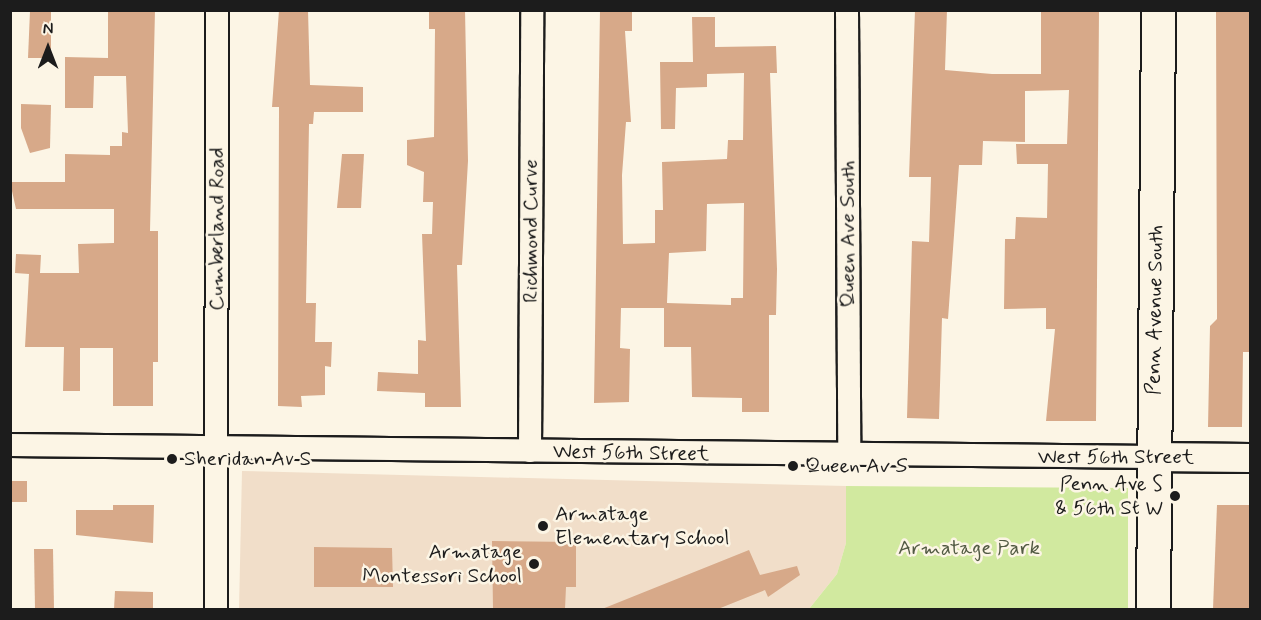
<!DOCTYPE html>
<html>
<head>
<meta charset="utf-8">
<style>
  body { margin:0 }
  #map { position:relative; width:1261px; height:620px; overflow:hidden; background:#fcf5e5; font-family:Mynerve,sans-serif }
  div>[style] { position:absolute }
  .built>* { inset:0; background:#f1dec9 }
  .green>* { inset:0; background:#d1e99f }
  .building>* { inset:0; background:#d7a989 }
  .roads { filter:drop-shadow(2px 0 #1c1c1c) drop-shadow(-2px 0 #1c1c1c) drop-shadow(0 2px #1c1c1c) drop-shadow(0 -2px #1c1c1c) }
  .minor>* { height:22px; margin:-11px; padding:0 11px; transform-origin:11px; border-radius:11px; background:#fcf5e5 }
  .tertiary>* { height:28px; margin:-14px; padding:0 14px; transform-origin:14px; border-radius:14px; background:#fcf5e5 }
  .secondary>* { height:33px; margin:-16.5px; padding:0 16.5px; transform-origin:16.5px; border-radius:16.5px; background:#fcf5e5 }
  .dots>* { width:16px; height:16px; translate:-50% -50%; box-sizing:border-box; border:3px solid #fcf5e5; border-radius:50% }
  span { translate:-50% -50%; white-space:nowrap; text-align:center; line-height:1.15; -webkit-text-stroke:5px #fcf5e5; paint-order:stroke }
  .street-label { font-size:21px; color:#1c1c1c }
  .poi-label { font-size:21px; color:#1c1c1c }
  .left { translate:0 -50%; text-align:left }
  .right { translate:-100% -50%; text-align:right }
  .park-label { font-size:21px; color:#525a43 }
  .frame { position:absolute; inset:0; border:12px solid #1c1c1c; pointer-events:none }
  .north { position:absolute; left:18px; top:18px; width:60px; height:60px; -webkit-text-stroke:4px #fcf5e5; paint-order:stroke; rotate:0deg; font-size:16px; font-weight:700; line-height:24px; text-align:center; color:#1c1c1c }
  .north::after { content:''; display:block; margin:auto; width:21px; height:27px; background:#1c1c1c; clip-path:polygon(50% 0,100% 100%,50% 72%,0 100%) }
</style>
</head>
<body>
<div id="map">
  <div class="built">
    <div style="clip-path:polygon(242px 471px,846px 486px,846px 543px,837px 574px,809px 609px,239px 610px)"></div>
  </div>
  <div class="green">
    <div style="clip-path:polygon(846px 486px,1128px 488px,1128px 609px,809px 609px,837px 574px,846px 543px)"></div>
  </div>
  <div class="building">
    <div style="clip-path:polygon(155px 10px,150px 231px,158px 231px,158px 362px,153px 362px,153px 406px,113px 406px,113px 348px,80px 348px,80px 391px,63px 391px,64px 347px,25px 347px,29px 274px,15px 273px,16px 254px,41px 255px,40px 273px,79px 273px,78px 244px,114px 243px,114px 209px,16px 209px,10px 182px,65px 182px,65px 154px,110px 155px,110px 146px,122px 146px,122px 132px,128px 133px,126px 76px,94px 76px,93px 108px,65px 108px,65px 57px,108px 58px,108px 11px)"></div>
    <div style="clip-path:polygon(279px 10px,308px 10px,310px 85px,363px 87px,363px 112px,314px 112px,313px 124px,309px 124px,306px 303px,316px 303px,315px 342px,332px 342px,331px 367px,325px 366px,325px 395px,301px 396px,302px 407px,278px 406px,279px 107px,272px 107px)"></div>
    <div style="clip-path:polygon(429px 10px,465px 10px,468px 161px,462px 265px,457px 265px,461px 407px,425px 407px,425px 393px,377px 391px,378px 372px,418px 374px,418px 340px,426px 341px,422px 234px,432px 234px,433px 202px,423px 202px,424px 172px,407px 165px,407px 140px,434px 137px,435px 29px,429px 29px)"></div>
    <div style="clip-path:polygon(evenodd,600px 10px,632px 10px,632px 31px,625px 31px,631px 122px,626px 122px,622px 175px,623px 244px,655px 243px,655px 210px,663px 210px,662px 162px,727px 159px,728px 140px,743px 140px,744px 73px,707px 74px,707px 87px,676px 88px,675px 129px,661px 129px,660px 62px,693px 62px,692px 17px,715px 17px,715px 47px,776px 46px,777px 73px,770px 73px,777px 269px,776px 315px,769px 315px,769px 412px,742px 412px,742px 398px,692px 397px,691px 347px,664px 347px,664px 308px,621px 308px,620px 348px,630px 349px,629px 402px,594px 403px,600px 10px,744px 203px,743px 298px,731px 298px,731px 305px,667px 303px,669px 253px,706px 251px,707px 204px,744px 203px)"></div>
    <div style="clip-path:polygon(915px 10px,947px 10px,945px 70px,992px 74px,1041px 74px,1041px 10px,1099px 10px,1096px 421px,1046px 421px,1055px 329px,1046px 329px,1046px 308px,1004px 309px,1005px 239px,1015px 239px,1016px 217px,1047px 218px,1048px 164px,1017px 164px,1016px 144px,1067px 144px,1069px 90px,1025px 91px,1025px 142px,983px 141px,982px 165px,959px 165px,948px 319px,942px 318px,939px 419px,907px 418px,912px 241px,929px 242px,931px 177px,909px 177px)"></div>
    <div style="clip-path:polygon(1216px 10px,1251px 10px,1251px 352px,1243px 352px,1242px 427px,1208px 427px,1210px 326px,1217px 319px)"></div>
    <div style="clip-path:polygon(30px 11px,51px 12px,51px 58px,28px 58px)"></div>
    <div style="clip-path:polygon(21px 104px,51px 105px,50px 148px,30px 153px,21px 128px)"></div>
    <div style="clip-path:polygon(342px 154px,364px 154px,361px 208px,337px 208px)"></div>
    <div style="clip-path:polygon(10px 481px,27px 481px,27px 502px,10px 502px)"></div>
    <div style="clip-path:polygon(113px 505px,154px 505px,153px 543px,76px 535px,76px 510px,113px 510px)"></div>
    <div style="clip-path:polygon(1217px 505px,1251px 505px,1250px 609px,1213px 609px)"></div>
    <div style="clip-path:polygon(492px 541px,576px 542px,576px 587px,566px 587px,565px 609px,493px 609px)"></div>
    <div style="clip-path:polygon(314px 547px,392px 548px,393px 587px,314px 587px)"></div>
    <div style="clip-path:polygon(34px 549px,53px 549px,54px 609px,35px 609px)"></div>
    <div style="clip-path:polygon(749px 550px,760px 575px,797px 566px,800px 575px,768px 597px,765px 590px,718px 609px,602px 609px)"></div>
    <div style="clip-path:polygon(115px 591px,153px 592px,153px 609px,114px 609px)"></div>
  </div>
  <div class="roads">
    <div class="minor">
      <div style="left:847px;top:10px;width:447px;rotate:89.7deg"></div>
      <div style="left:10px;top:445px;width:1143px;rotate:0.6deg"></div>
      <div style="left:530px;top:451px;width:441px;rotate:-89.7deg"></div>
      <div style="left:216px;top:610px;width:600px;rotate:-89.9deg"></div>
    </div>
    <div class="tertiary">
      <div style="left:1153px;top:457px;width:97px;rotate:0.6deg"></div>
    </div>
    <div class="secondary">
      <div style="left:1153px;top:610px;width:600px;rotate:-89.52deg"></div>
    </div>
  </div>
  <div class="dots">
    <div style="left:172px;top:459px;background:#1c1c1c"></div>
    <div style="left:793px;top:466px;background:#1c1c1c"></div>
    <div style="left:1175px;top:496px;background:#1c1c1c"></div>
    <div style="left:543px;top:526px;background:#1c1c1c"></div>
    <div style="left:534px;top:564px;background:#1c1c1c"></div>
  </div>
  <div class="street-label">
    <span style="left:217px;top:229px;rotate:-90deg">Cumberland Road</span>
    <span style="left:531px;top:231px;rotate:-90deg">Richmond Curve</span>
    <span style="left:848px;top:234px;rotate:-90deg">Queen Ave South</span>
    <span style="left:1155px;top:310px;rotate:-89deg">Penn Avenue South</span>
    <span style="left:631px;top:453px;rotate:1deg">West 56th Street</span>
    <span style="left:1116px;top:457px">West 56th Street</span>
  </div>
  <div class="poi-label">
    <span class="left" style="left:184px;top:459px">Sheridan Av S</span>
    <span class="left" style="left:805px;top:466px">Queen Av S</span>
    <span class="right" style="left:1163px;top:496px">Penn Ave S<br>&amp; 56th St W</span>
    <span class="left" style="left:555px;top:526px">Armatage<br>Elementary School</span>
    <span class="right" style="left:522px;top:564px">Armatage<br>Montessori School</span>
  </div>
  <div class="park-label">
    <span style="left:969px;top:548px">Armatage Park</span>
  </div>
  <div class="frame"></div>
  <div class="north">N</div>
</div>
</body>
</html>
